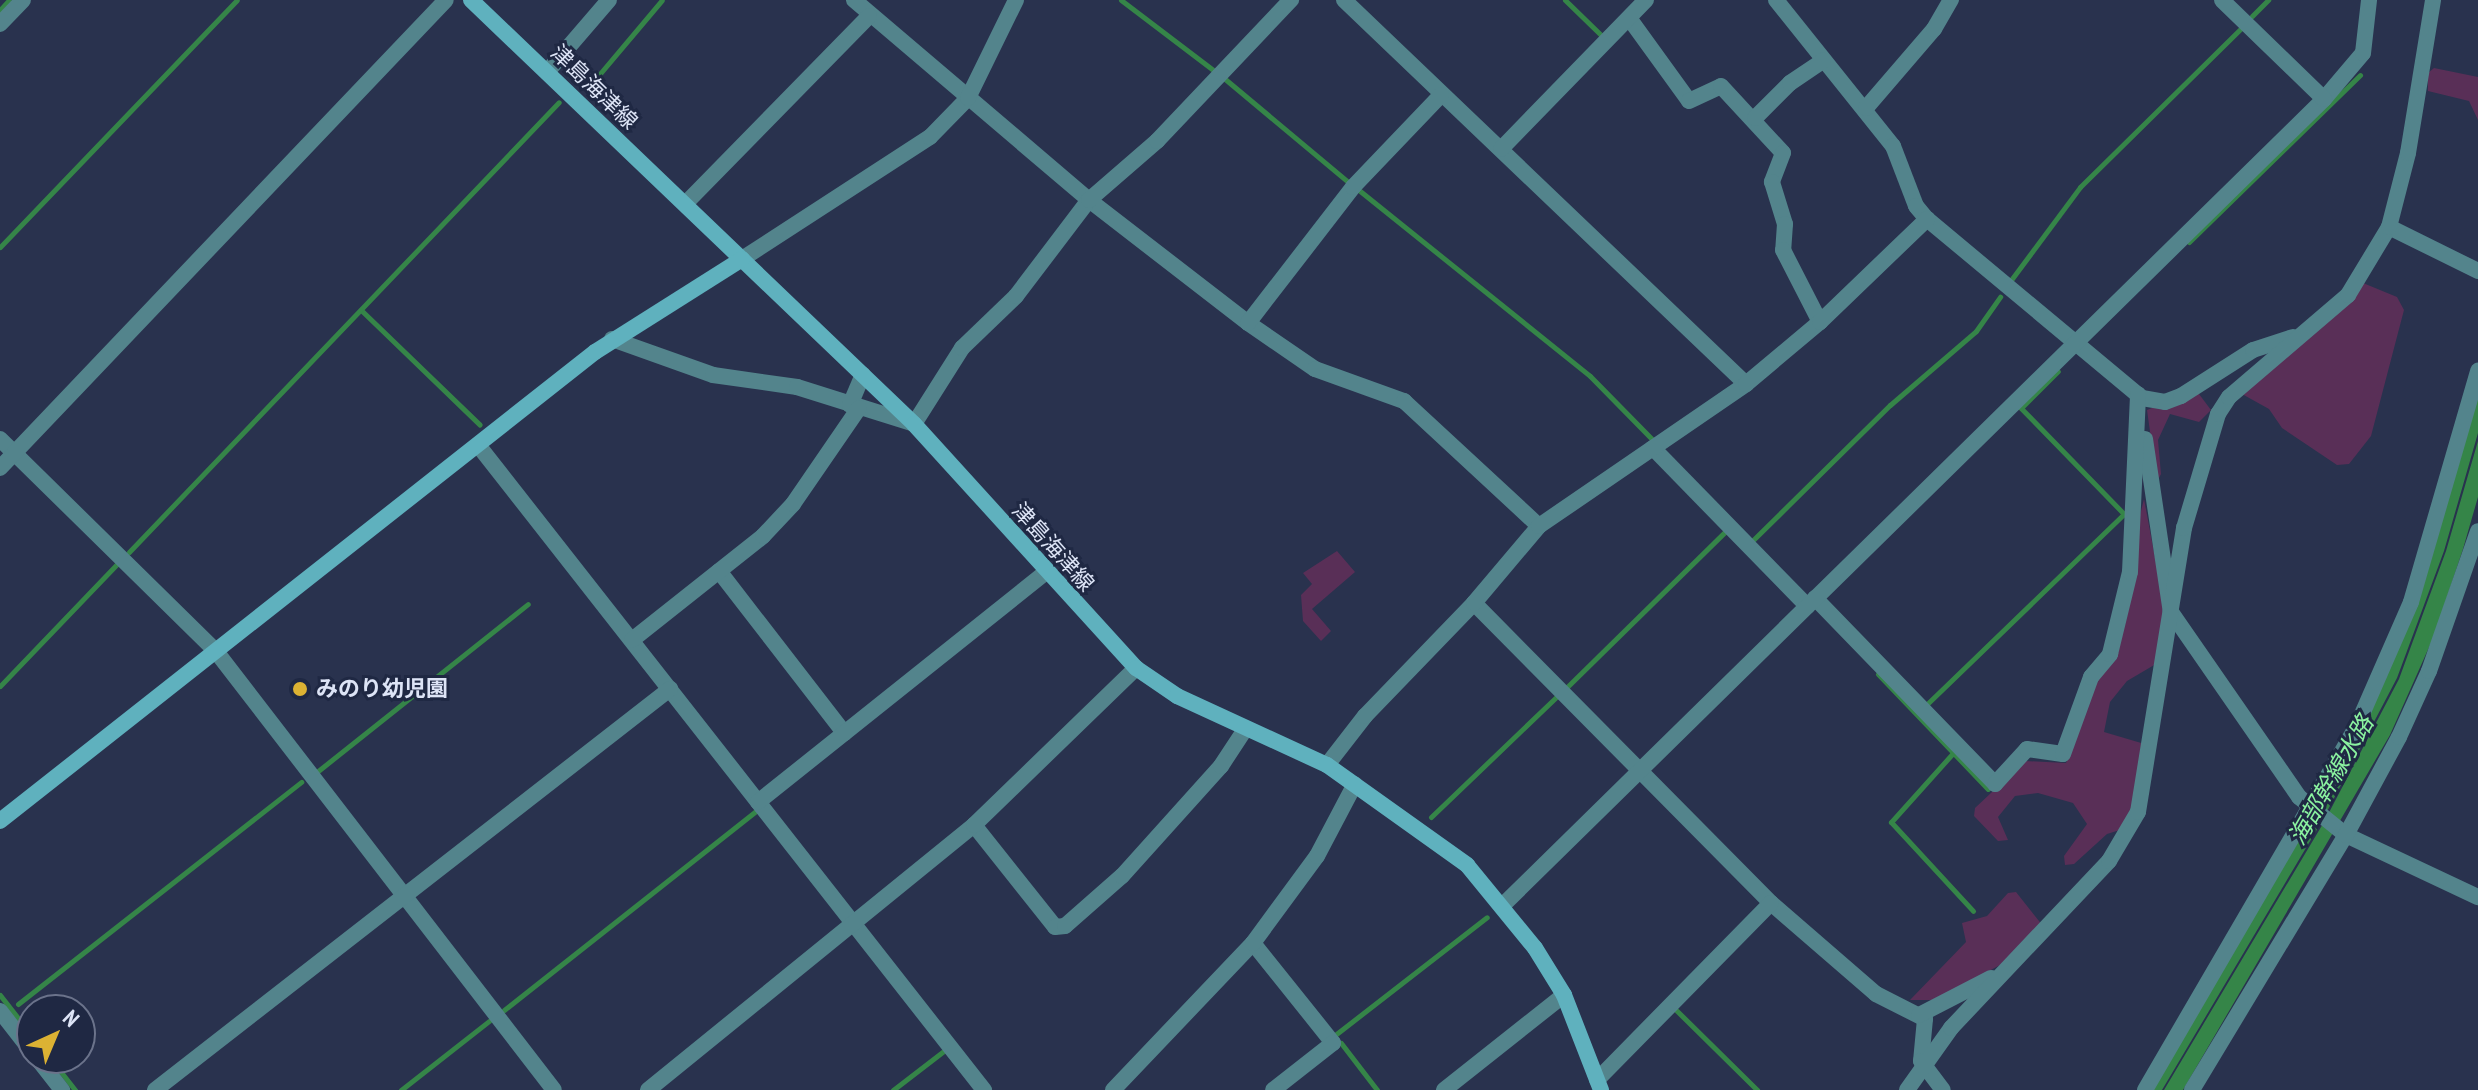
<!DOCTYPE html>
<html>
<head>
<meta charset="utf-8">
<style>
  body { margin:0 }
  #map { position:relative; width:2478px; height:1090px; overflow:hidden; background:#29324e; font-family:"PT Sans Narrow","Noto Sans JP",sans-serif }
  div>[style] { position:absolute }
  .green>* { inset:0; background:#592f57 }
  .water>* { inset:0; background:#358548 }
  .stream>* { height:5px; margin:-2.5px; padding:0 2.5px; transform-origin:2.5px; border-radius:2.5px; background:#358548 }
  .street>* { height:16px; margin:-8px; padding:0 8px; transform-origin:8px; border-radius:8px; background:#53848c }
  .secondary>* { height:16px; margin:-8px; padding:0 8px; transform-origin:8px; border-radius:8px; background:#5fb1be }
  .dots>* { width:22px; height:22px; translate:-50% -50%; box-sizing:border-box; border:4px solid #1f2843; border-radius:50% }
  span { translate:-50% -50%; white-space:nowrap; text-align:center; line-height:1.15; -webkit-text-stroke:6px #1f2843; paint-order:stroke }
  .street-label { font-size:22px; color:#dde4f6 }
  .poi-label { font-size:22px; color:#dde4f6; font-weight:700 }
  .left { translate:0 -50%; text-align:left }
  .water-label { font-size:24px; color:#8bf3a0; font-style:italic }
  .north { position:absolute; left:16px; top:994px; width:80px; height:80px; box-sizing:border-box; background:#1f2843; border:2px solid #6b738b; border-radius:50%; rotate:44deg; font-size:22px; font-weight:700; line-height:32px; text-align:center; color:#dde4f6 }
  .north::after { content:''; display:block; margin:auto; width:28px; height:36px; background:#dcb233; clip-path:polygon(50% 0,100% 100%,50% 72%,0 100%) }
</style>
</head>
<body>
<div id="map">
  <div class="green">
    <div style="clip-path:polygon(2434px 68px,2478px 77px,2478px 120px,2469px 101px,2428px 91px,2428px 73px)"></div>
    <div style="clip-path:polygon(2363px 283px,2397px 297px,2404px 310px,2371px 436px,2349px 464px,2337px 465px,2282px 428px,2269px 409px,2242px 394px)"></div>
    <div style="clip-path:polygon(2196px 390px,2211px 410px,2199px 422px,2170px 414px,2158px 440px,2161px 474px,2157px 482px,2147px 410px)"></div>
    <div style="clip-path:polygon(2144px 499px,2166px 616px,2161px 661px,2127px 681px,2110px 702px,2104px 732px,2148px 745px,2134px 808px,2123px 829px,2107px 834px,2074px 864px,2065px 865px,2064px 856px,2087px 824px,2073px 803px,2038px 793px,2015px 796px,1998px 817px,2008px 840px,1998px 841px,1974px 816px,1975px 808px,2025px 761px,2066px 763px,2101px 670px)"></div>
    <div style="clip-path:polygon(1337px 551px,1355px 572px,1312px 609px,1331px 631px,1321px 641px,1303px 621px,1301px 595px,1312px 584px,1303px 573px)"></div>
    <div style="clip-path:polygon(2016px 892px,2043px 926px,2002px 964px,1934px 1000px,1910px 1000px,1966px 942px,1962px 923px,1987px 916px,2008px 893px)"></div>
  </div>
  <div class="water">
    <div style="clip-path:polygon(2478px 392px,2478px 433px,2444px 551px,2397px 678px,2322px 821px,2162px 1090px,2148px 1090px,2363px 724px)"></div>
    <div style="clip-path:polygon(2478px 441px,2478px 497px,2463px 549px,2434px 636px,2390px 735px,2183px 1090px,2164px 1090px,2324px 822px,2399px 679px,2446px 551px)"></div>
  </div>
  <div class="stream">
    <div style="left:1121px;top:0;width:119px;rotate:37.2deg"></div>
    <div style="left:1565px;top:0;width:52px;rotate:44.2deg"></div>
    <div style="left:0;top:10px;width:13px;rotate:-48deg"></div>
    <div style="left:2252px;top:16px;width:23px;rotate:-45deg"></div>
    <div style="left:1225px;top:79px;width:160px;rotate:39.9deg"></div>
    <div style="left:587px;top:89px;width:116px;rotate:-49.9deg"></div>
    <div style="left:1360px;top:191px;width:295px;rotate:38.8deg"></div>
    <div style="left:1590px;top:376px;width:90px;rotate:45.5deg"></div>
    <div style="left:2189px;top:242px;width:239px;rotate:-44.3deg"></div>
    <div style="left:0;top:247px;width:342px;rotate:-46.2deg"></div>
    <div style="left:2011px;top:280px;width:116px;rotate:-53.4deg"></div>
    <div style="left:2080px;top:187px;width:228px;rotate:-44.6deg"></div>
    <div style="left:361px;top:310px;width:165px;rotate:44deg"></div>
    <div style="left:1751px;top:542px;width:195px;rotate:-44.6deg"></div>
    <div style="left:1890px;top:405px;width:113px;rotate:-40.7deg"></div>
    <div style="left:1976px;top:331px;width:42px;rotate:-54.8deg"></div>
    <div style="left:129px;top:552px;width:622px;rotate:-46.3deg"></div>
    <div style="left:1878px;top:674px;width:159px;rotate:46.3deg"></div>
    <div style="left:0;top:686px;width:169px;rotate:-46.2deg"></div>
    <div style="left:1567px;top:687px;width:221px;rotate:-44.5deg"></div>
    <div style="left:1926px;top:705px;width:275px;rotate:-44deg"></div>
    <div style="left:2124px;top:514px;width:148px;rotate:-134.2deg"></div>
    <div style="left:2021px;top:408px;width:52px;rotate:-45deg"></div>
    <div style="left:1953px;top:753px;width:93px;rotate:131.9deg"></div>
    <div style="left:1891px;top:822px;width:121px;rotate:47.3deg"></div>
    <div style="left:318px;top:771px;width:268px;rotate:-38.5deg"></div>
    <div style="left:1431px;top:817px;width:176px;rotate:-43.8deg"></div>
    <div style="left:0;top:995px;width:52px;rotate:52deg"></div>
    <div style="left:18px;top:1004px;width:360px;rotate:-38.1deg"></div>
    <div style="left:504px;top:1010px;width:323px;rotate:-38.3deg"></div>
    <div style="left:1676px;top:1010px;width:114px;rotate:44.6deg"></div>
    <div style="left:1335px;top:1035px;width:192px;rotate:-37.8deg"></div>
    <div style="left:1341px;top:1043px;width:59px;rotate:52.5deg"></div>
    <div style="left:50px;top:1058px;width:41px;rotate:52deg"></div>
    <div style="left:401px;top:1090px;width:112px;rotate:-38.1deg"></div>
    <div style="left:893px;top:1090px;width:66px;rotate:-37.6deg"></div>
  </div>
  <div class="street">
    <div style="left:854px;top:0;width:309px;rotate:40.4deg"></div>
    <div style="left:1089px;top:200px;width:201px;rotate:37.7deg"></div>
    <div style="left:1248px;top:323px;width:81px;rotate:34.5deg"></div>
    <div style="left:1315px;top:369px;width:95px;rotate:19.8deg"></div>
    <div style="left:1404px;top:401px;width:184px;rotate:42.8deg"></div>
    <div style="left:1344px;top:0;width:556px;rotate:43.69deg"></div>
    <div style="left:1776px;top:0;width:187px;rotate:51.3deg"></div>
    <div style="left:1893px;top:146px;width:64px;rotate:69deg"></div>
    <div style="left:1916px;top:206px;width:17px;rotate:50deg"></div>
    <div style="left:1927px;top:219px;width:280px;rotate:39.8deg"></div>
    <div style="left:2142px;top:398px;width:23px;rotate:10deg"></div>
    <div style="left:2165px;top:402px;width:17px;rotate:-21deg"></div>
    <div style="left:2181px;top:396px;width:85px;rotate:-32.6deg"></div>
    <div style="left:2253px;top:350px;width:42px;rotate:-18deg"></div>
    <div style="left:1629px;top:18px;width:102px;rotate:54.1deg"></div>
    <div style="left:1689px;top:101px;width:35px;rotate:-25deg"></div>
    <div style="left:1721px;top:86px;width:91px;rotate:47.2deg"></div>
    <div style="left:1783px;top:153px;width:31px;rotate:111deg"></div>
    <div style="left:1772px;top:182px;width:44px;rotate:72.8deg"></div>
    <div style="left:1785px;top:224px;width:26px;rotate:94deg"></div>
    <div style="left:1783px;top:250px;width:81px;rotate:62.8deg"></div>
    <div style="left:0;top:24px;width:33px;rotate:-46deg"></div>
    <div style="left:547px;top:72px;width:95px;rotate:-49.3deg"></div>
    <div style="left:2324px;top:99px;width:60px;rotate:-49.7deg"></div>
    <div style="left:2363px;top:53px;width:53px;rotate:-83.5deg"></div>
    <div style="left:1866px;top:108px;width:104px;rotate:-49.3deg"></div>
    <div style="left:1934px;top:29px;width:34px;rotate:-60deg"></div>
    <div style="left:1755px;top:118px;width:49px;rotate:-45deg"></div>
    <div style="left:1790px;top:83px;width:40px;rotate:-34deg"></div>
    <div style="left:1501px;top:149px;width:208px;rotate:-45.8deg"></div>
    <div style="left:685px;top:204px;width:263px;rotate:-45.6deg"></div>
    <div style="left:2389px;top:227px;width:99px;rotate:26.3deg"></div>
    <div style="left:742px;top:259px;width:224px;rotate:-33deg"></div>
    <div style="left:930px;top:137px;width:54px;rotate:-45.7deg"></div>
    <div style="left:968px;top:98px;width:109px;rotate:-63.9deg"></div>
    <div style="left:1248px;top:323px;width:172px;rotate:-52.3deg"></div>
    <div style="left:1353px;top:187px;width:127px;rotate:-46.3deg"></div>
    <div style="left:612px;top:339px;width:107px;rotate:19.6deg"></div>
    <div style="left:713px;top:375px;width:85px;rotate:8.1deg"></div>
    <div style="left:797px;top:387px;width:123px;rotate:17.5deg"></div>
    <div style="left:914px;top:424px;width:90px;rotate:-57.7deg"></div>
    <div style="left:962px;top:348px;width:75px;rotate:-43.9deg"></div>
    <div style="left:1016px;top:296px;width:121px;rotate:-52.8deg"></div>
    <div style="left:1089px;top:200px;width:90px;rotate:-40.9deg"></div>
    <div style="left:1157px;top:141px;width:195px;rotate:-46.5deg"></div>
    <div style="left:850px;top:405px;width:33px;rotate:-67deg"></div>
    <div style="left:0;top:439px;width:301px;rotate:44.5deg"></div>
    <div style="left:215px;top:650px;width:555px;rotate:52.39deg"></div>
    <div style="left:2145px;top:439px;width:175px;rotate:81.5deg"></div>
    <div style="left:2171px;top:612px;width:225px;rotate:55.3deg"></div>
    <div style="left:2299px;top:797px;width:60px;rotate:39deg"></div>
    <div style="left:2346px;top:835px;width:146px;rotate:25.2deg"></div>
    <div style="left:478px;top:445px;width:820px;rotate:51.89deg"></div>
    <div style="left:1653px;top:448px;width:221px;rotate:45.7deg"></div>
    <div style="left:0;top:468px;width:646px;rotate:-46.38deg"></div>
    <div style="left:719px;top:571px;width:205px;rotate:52.3deg"></div>
    <div style="left:1815px;top:598px;width:259px;rotate:45.9deg"></div>
    <div style="left:1995px;top:784px;width:47px;rotate:-47.6deg"></div>
    <div style="left:2027px;top:749px;width:36px;rotate:8deg"></div>
    <div style="left:2063px;top:754px;width:82px;rotate:-70deg"></div>
    <div style="left:2091px;top:677px;width:30px;rotate:-50deg"></div>
    <div style="left:2110px;top:654px;width:84px;rotate:-76.3deg"></div>
    <div style="left:2130px;top:572px;width:178px;rotate:-87.4deg"></div>
    <div style="left:1474px;top:603px;width:422px;rotate:45.3deg"></div>
    <div style="left:1771px;top:903px;width:139px;rotate:40.9deg"></div>
    <div style="left:1876px;top:994px;width:55px;rotate:27deg"></div>
    <div style="left:1925px;top:1019px;width:42px;rotate:95.4deg"></div>
    <div style="left:1921px;top:1061px;width:36px;rotate:53deg"></div>
    <div style="left:632px;top:640px;width:167px;rotate:-38.4deg"></div>
    <div style="left:763px;top:536px;width:44px;rotate:-46.8deg"></div>
    <div style="left:793px;top:504px;width:116px;rotate:-55.5deg"></div>
    <div style="left:1327px;top:765px;width:62px;rotate:-52.2deg"></div>
    <div style="left:1365px;top:716px;width:157px;rotate:-46deg"></div>
    <div style="left:1474px;top:603px;width:101px;rotate:-49.8deg"></div>
    <div style="left:1539px;top:526px;width:251px;rotate:-34.4deg"></div>
    <div style="left:1746px;top:384px;width:97px;rotate:-40deg"></div>
    <div style="left:1820px;top:322px;width:149px;rotate:-43.9deg"></div>
    <div style="left:758px;top:802px;width:367px;rotate:-38.6deg"></div>
    <div style="left:974px;top:825px;width:130px;rotate:51.5deg"></div>
    <div style="left:1055px;top:927px;width:10px;rotate:-6deg"></div>
    <div style="left:1065px;top:926px;width:76px;rotate:-41.3deg"></div>
    <div style="left:1122px;top:876px;width:148px;rotate:-48deg"></div>
    <div style="left:1221px;top:766px;width:45px;rotate:-56.7deg"></div>
    <div style="left:1502px;top:906px;width:1152px;rotate:-44.47deg"></div>
    <div style="left:2324px;top:99px;width:142px;rotate:-135.9deg"></div>
    <div style="left:1253px;top:943px;width:128px;rotate:51.3deg"></div>
    <div style="left:1333px;top:1043px;width:76px;rotate:141.9deg"></div>
    <div style="left:0;top:1011px;width:52px;rotate:52deg"></div>
    <div style="left:1919px;top:1015px;width:81px;rotate:-27.2deg"></div>
    <div style="left:37px;top:1058px;width:41px;rotate:52deg"></div>
    <div style="left:1597px;top:1080px;width:248px;rotate:-45.5deg"></div>
    <div style="left:155px;top:1090px;width:653px;rotate:-37.91deg"></div>
    <div style="left:648px;top:1090px;width:420px;rotate:-39.1deg"></div>
    <div style="left:974px;top:825px;width:226px;rotate:-44.1deg"></div>
    <div style="left:1113px;top:1090px;width:203px;rotate:-46.4deg"></div>
    <div style="left:1253px;top:943px;width:108px;rotate:-53.7deg"></div>
    <div style="left:1317px;top:856px;width:81px;rotate:-62.2deg"></div>
    <div style="left:1444px;top:1090px;width:153px;rotate:-38.4deg"></div>
    <div style="left:1907px;top:1090px;width:76px;rotate:-54.6deg"></div>
    <div style="left:1951px;top:1028px;width:230px;rotate:-46.6deg"></div>
    <div style="left:2109px;top:861px;width:57px;rotate:-59.4deg"></div>
    <div style="left:2138px;top:812px;width:288px;rotate:-80.8deg"></div>
    <div style="left:2184px;top:528px;width:119px;rotate:-73.4deg"></div>
    <div style="left:2218px;top:414px;width:20px;rotate:-57deg"></div>
    <div style="left:2229px;top:397px;width:157px;rotate:-40.6deg"></div>
    <div style="left:2348px;top:295px;width:79px;rotate:-58.9deg"></div>
    <div style="left:2389px;top:227px;width:76px;rotate:-75.6deg"></div>
    <div style="left:2408px;top:153px;width:155px;rotate:-80.7deg"></div>
    <div style="left:2145px;top:1090px;width:419px;rotate:-59.8deg"></div>
    <div style="left:2356px;top:728px;width:137px;rotate:-66.4deg"></div>
    <div style="left:2411px;top:602px;width:241px;rotate:-73.8deg"></div>
    <div style="left:2192px;top:1090px;width:298px;rotate:-58.9deg"></div>
    <div style="left:2346px;top:835px;width:111px;rotate:-61.6deg"></div>
    <div style="left:2399px;top:737px;width:72px;rotate:-65.6deg"></div>
    <div style="left:2429px;top:671px;width:148px;rotate:-70.7deg"></div>
  </div>
  <div class="secondary">
    <div style="left:471px;top:0;width:613px;rotate:43.74deg"></div>
    <div style="left:914px;top:424px;width:330px;rotate:47.7deg"></div>
    <div style="left:1136px;top:668px;width:50px;rotate:34.3deg"></div>
    <div style="left:1177px;top:696px;width:165px;rotate:24.7deg"></div>
    <div style="left:1327px;top:765px;width:172px;rotate:35.5deg"></div>
    <div style="left:1467px;top:865px;width:107px;rotate:50.7deg"></div>
    <div style="left:1535px;top:948px;width:55px;rotate:58.3deg"></div>
    <div style="left:1564px;top:995px;width:102px;rotate:68.7deg"></div>
    <div style="left:0;top:821px;width:758px;rotate:-38.25deg"></div>
    <div style="left:595px;top:352px;width:174px;rotate:-32.3deg"></div>
  </div>
  <div class="dots">
    <div style="left:300px;top:689px;background:#dcb233"></div>
  </div>
  <div class="street-label">
    <span style="left:594px;top:87px;rotate:44deg">津島海津線</span>
    <span style="left:1053px;top:547px;rotate:48deg">津島海津線</span>
  </div>
  <div class="poi-label">
    <span class="left" style="left:316px;top:689px">みのり幼児園</span>
  </div>
  <div class="water-label">
    <span style="left:2331px;top:780px;rotate:-60deg">海部幹線水路</span>
  </div>
  <div class="north">N</div>
</div>
</body>
</html>
